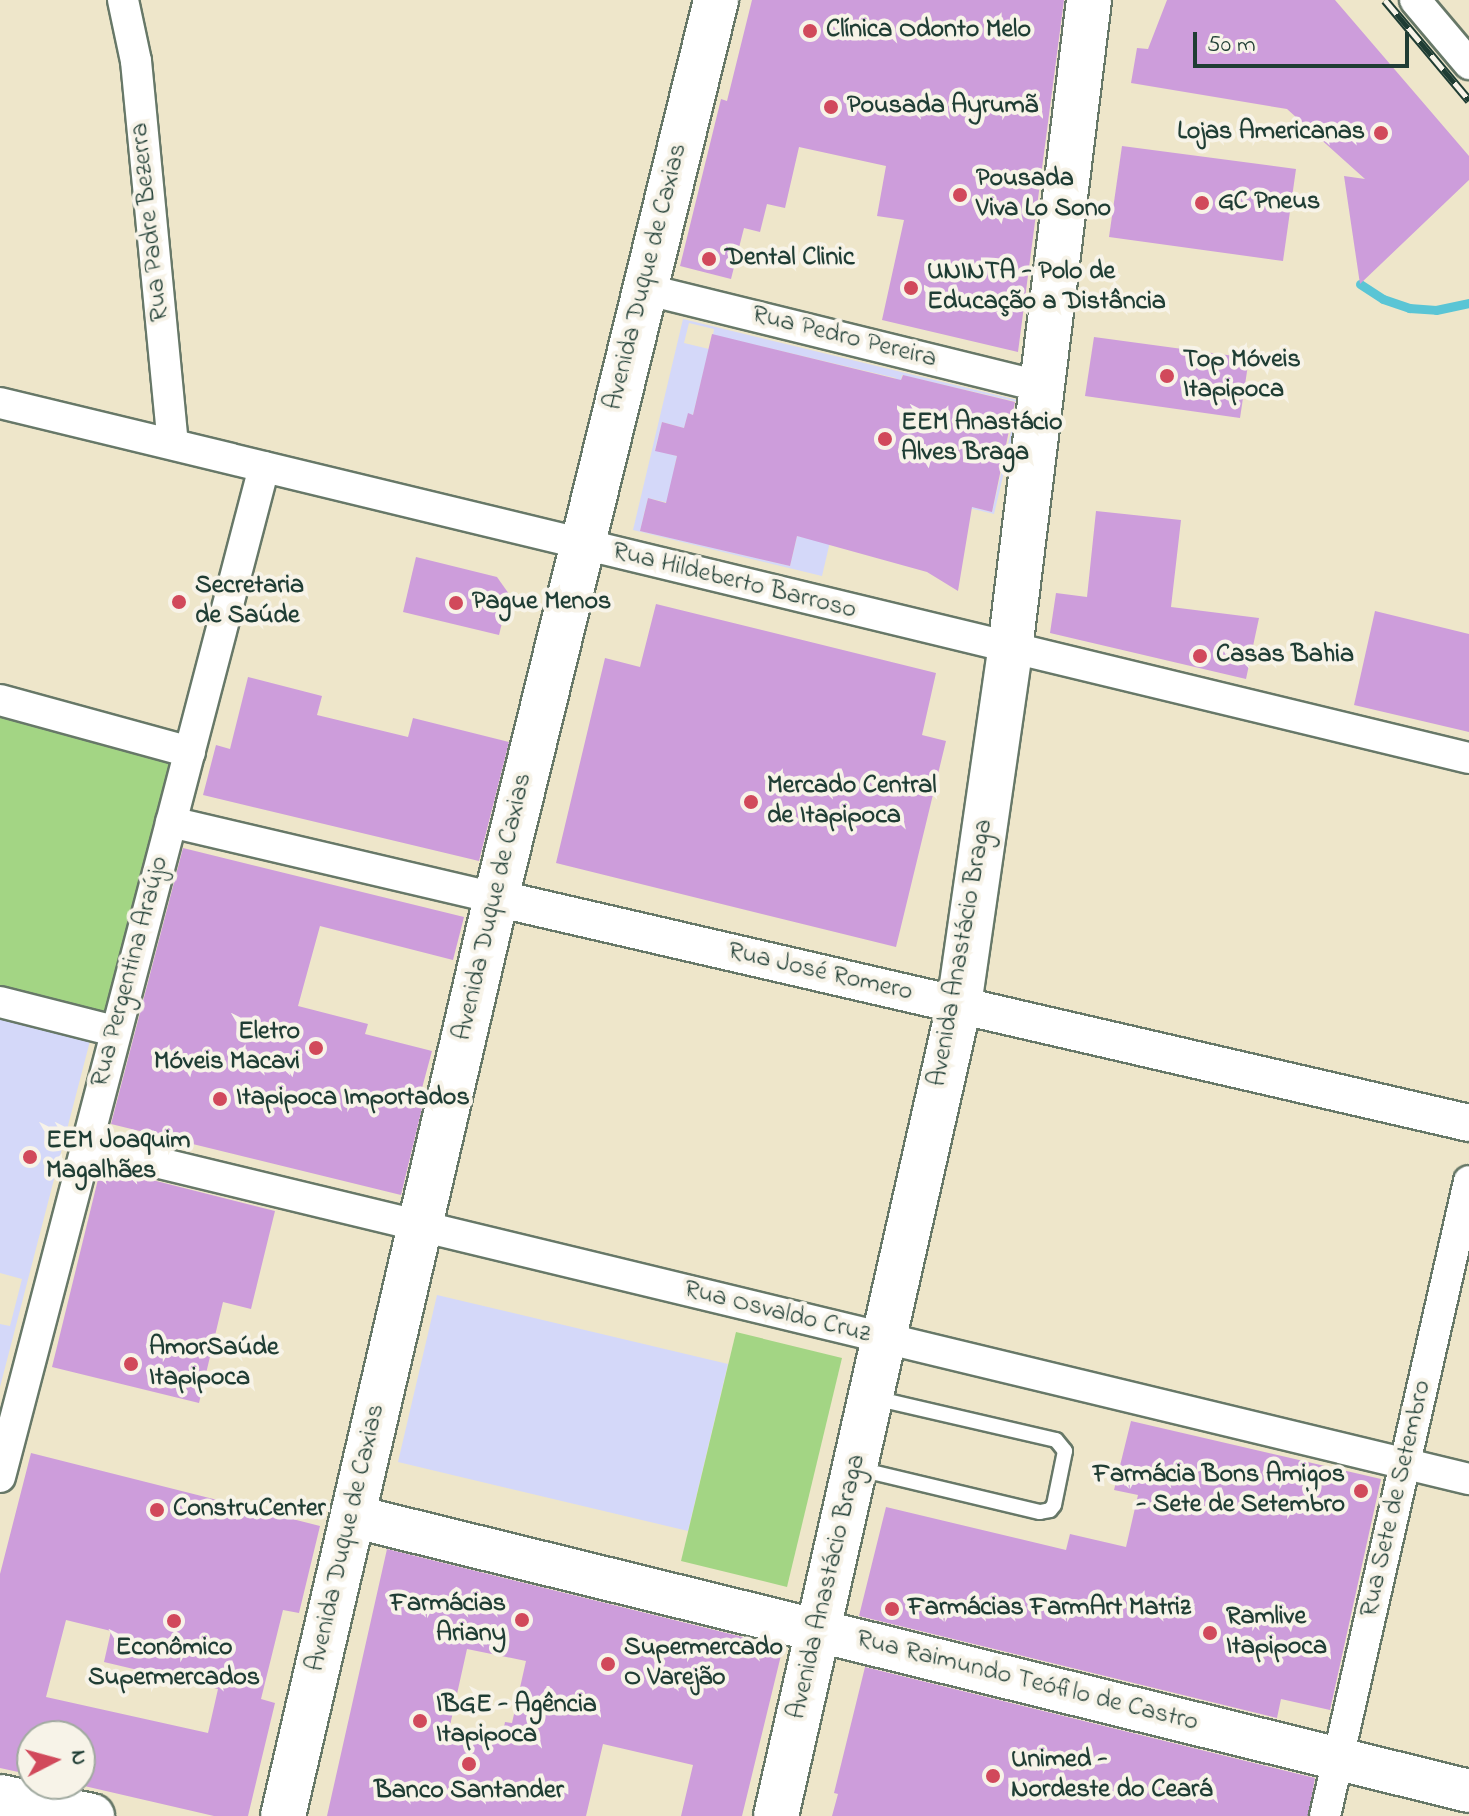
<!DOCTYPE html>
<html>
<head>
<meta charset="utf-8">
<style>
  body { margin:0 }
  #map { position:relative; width:1469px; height:1816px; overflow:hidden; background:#eee6ca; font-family:"Indie Flower",sans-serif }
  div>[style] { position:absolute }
  .built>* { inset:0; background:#d4d8f9 }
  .green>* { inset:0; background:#a3d584 }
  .stream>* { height:9px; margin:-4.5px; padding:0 4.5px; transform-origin:4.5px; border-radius:4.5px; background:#5ac5d5 }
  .building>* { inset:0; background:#cd9ddb }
  .roads { filter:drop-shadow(2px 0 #677868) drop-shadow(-2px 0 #677868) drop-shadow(0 2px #677868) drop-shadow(0 -2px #677868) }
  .service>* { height:14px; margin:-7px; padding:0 7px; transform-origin:7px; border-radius:7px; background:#fff }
  .minor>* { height:30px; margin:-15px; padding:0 15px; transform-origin:15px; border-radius:15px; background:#fff }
  .tertiary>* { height:36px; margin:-18px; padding:0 18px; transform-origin:18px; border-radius:18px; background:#fff }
  .secondary>* { height:42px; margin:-21px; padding:0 21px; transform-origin:21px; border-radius:21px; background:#fff }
  .primary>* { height:44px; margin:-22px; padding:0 22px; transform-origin:22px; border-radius:22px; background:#fff }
  .rail>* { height:9px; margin-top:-4.5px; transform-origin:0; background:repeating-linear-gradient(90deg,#f7f3e8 0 18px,#1f3d34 0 36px); box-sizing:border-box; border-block:2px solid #1f3d34 }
  .dots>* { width:22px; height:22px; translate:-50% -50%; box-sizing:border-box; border:4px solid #f7f3e8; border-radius:50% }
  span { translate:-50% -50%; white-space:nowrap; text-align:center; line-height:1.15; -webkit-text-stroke:8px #f7f3e8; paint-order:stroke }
  .poi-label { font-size:26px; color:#1f3d34; font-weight:700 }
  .left { translate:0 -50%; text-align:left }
  .right { translate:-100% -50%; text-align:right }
  .street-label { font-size:26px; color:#1f3d34 }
  .north { position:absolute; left:16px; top:1720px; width:80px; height:80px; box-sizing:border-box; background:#f7f3e8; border:2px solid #a1aaa0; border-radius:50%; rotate:84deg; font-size:22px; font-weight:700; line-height:32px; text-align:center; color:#1f3d34 }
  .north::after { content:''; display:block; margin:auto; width:28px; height:36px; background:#d1495b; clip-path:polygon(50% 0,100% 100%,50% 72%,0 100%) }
  .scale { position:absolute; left:1193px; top:32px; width:216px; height:36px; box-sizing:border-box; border:4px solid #1f3d34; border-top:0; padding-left:10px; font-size:24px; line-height:28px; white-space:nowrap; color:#1f3d34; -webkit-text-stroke:6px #f7f3e8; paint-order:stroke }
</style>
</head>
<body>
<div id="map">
  <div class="built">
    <div style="clip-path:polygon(evenodd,683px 319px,1021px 401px,994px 514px,845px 478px,822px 576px,633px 530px,683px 319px,689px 323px,714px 329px,713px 335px,896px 378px,872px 482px,844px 476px,828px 543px,797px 536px,790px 566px,640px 531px,648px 498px,673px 504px,681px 471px,674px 469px,677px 456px,655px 450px,662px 422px,684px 428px,688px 414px,693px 415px,709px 349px,684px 343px,689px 323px,683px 319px,902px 375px,1018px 402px,992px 512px,877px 484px,902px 375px)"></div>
    <div style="clip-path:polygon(0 1018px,90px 1041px,0 1387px,0 1324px,10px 1326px,22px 1279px,0 1273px)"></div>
    <div style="clip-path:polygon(437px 1295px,728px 1364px,688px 1531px,398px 1462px)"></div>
  </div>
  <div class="green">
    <div style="clip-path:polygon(0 715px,173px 761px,106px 1012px,0 985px)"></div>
    <div style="clip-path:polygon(736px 1332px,842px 1358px,787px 1587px,681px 1561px)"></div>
  </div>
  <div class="stream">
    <div style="left:1360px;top:284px;width:27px;rotate:33deg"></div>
    <div style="left:1383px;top:299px;width:28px;rotate:19deg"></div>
    <div style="left:1409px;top:308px;width:27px;rotate:4deg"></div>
    <div style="left:1436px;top:310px;width:34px;rotate:-12deg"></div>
  </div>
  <div class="building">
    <div style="clip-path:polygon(752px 0,1064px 0,1018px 352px,882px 320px,904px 220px,877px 216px,886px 166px,799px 147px,785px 208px,767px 204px,760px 232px,744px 228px,731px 279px,680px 266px,721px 99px,727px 101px)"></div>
    <div style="clip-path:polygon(1167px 0,1335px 0,1469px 156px,1469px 180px,1360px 284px,1344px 176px,1365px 179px,1287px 109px,1131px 83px,1137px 48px,1148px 49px)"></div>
    <div style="clip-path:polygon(1122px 146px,1296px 169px,1283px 261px,1109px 237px)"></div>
    <div style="clip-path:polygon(712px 334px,901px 380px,903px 375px,1015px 402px,992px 512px,972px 507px,958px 591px,927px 572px,797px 536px,790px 566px,640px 531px,648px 498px,666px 503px,677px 456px,655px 451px,662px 422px,684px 428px,688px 413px,693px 415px)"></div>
    <div style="clip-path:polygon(1094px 337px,1249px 358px,1240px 418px,1085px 396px)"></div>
    <div style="clip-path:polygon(1096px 511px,1181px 520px,1171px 607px,1259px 618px,1246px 679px,1050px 633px,1056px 593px,1087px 597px)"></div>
    <div style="clip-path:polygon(416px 557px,497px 577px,509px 594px,499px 635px,403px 612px)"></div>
    <div style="clip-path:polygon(656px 604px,936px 673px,922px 735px,946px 741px,896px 947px,556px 863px,605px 658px,640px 667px)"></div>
    <div style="clip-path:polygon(1375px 611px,1469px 634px,1469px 732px,1354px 705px)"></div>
    <div style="clip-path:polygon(248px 677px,322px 696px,317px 715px,408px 737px,413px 718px,509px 742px,479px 861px,203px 795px,216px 745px,230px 749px)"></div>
    <div style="clip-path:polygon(183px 848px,464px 917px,453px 960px,320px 926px,298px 1006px,368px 1024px,365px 1034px,432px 1051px,418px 1103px,423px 1104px,401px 1195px,111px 1124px)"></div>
    <div style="clip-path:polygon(101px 1167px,275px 1211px,251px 1309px,223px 1302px,199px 1403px,52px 1367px)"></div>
    <div style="clip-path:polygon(1131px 1421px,1381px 1479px,1330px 1710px,1281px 1699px,1277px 1718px,859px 1616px,886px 1507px,1066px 1550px,1070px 1534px,1126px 1547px,1138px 1495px,1114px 1490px)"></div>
    <div style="clip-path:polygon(evenodd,31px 1453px,320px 1526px,299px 1613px,283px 1610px,261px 1699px,275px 1703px,248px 1816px,214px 1816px,80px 1785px,80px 1736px,32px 1736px,32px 1775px,0 1768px,0 1574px,31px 1453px,66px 1620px,111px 1631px,104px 1662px,218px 1689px,208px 1733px,46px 1697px,66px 1620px)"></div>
    <div style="clip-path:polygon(evenodd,387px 1549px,783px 1647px,742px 1816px,681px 1816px,693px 1765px,603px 1744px,586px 1816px,327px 1816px,387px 1549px,467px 1649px,526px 1661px,512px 1723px,505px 1722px,501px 1741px,449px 1730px,467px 1649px)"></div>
    <div style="clip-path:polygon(865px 1667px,1315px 1778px,1308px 1816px,832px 1816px,838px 1794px,834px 1793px)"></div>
  </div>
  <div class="roads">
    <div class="service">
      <div style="left:859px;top:1469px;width:186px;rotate:13.4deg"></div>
      <div style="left:1040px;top:1512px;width:10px;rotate:-11deg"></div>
      <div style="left:1050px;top:1510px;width:6px;rotate:-51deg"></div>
      <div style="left:1054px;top:1505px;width:55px;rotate:-78.5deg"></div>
      <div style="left:1065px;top:1451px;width:14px;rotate:-129deg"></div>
      <div style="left:1056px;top:1440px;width:187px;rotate:-167deg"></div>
    </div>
    <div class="minor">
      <div style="left:123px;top:0;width:62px;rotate:78deg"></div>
      <div style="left:136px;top:61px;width:385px;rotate:84.5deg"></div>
      <div style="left:1415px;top:0;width:84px;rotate:49.8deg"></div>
      <div style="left:644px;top:289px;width:412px;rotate:13.8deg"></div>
      <div style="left:0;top:403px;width:1511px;rotate:13.59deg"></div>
      <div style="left:0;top:700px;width:197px;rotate:15.3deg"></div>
      <div style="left:171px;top:822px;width:334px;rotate:13.2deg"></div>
      <div style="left:0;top:1002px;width:119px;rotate:14.2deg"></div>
      <div style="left:85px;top:1145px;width:1424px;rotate:13.57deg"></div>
      <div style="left:0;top:1477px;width:1044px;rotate:-75.35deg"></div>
      <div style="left:1325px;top:1816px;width:651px;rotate:-77.22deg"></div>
    </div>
    <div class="tertiary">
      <div style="left:496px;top:898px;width:999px;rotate:13.02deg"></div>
    </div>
    <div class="secondary">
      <div style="left:352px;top:1516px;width:1150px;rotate:13.83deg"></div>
    </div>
    <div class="primary">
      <div style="left:0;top:1797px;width:94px;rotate:11.7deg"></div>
      <div style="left:283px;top:1816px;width:942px;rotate:-76.94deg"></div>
      <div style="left:496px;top:898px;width:925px;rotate:-76.23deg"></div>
      <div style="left:776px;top:1816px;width:831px;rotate:-77.28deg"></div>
      <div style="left:959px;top:1005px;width:360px;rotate:-81.8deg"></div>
      <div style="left:1010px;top:649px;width:654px;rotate:-83.06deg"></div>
    </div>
  </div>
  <div class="rail">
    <div style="left:1385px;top:0;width:131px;rotate:50deg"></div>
  </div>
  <div class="dots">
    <div style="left:810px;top:31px;background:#d1495b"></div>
    <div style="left:831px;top:107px;background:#d1495b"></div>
    <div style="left:1381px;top:133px;background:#d1495b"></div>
    <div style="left:960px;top:195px;background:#d1495b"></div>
    <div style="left:1202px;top:203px;background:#d1495b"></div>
    <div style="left:709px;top:259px;background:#d1495b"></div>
    <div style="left:911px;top:288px;background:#d1495b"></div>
    <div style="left:1167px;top:376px;background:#d1495b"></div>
    <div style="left:885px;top:439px;background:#d1495b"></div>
    <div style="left:179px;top:602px;background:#d1495b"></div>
    <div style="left:456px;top:603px;background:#d1495b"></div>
    <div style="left:1200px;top:656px;background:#d1495b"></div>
    <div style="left:751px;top:802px;background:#d1495b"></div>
    <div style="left:316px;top:1048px;background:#d1495b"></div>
    <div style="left:220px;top:1099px;background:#d1495b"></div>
    <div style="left:30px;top:1157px;background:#d1495b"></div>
    <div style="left:131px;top:1364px;background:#d1495b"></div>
    <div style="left:1361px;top:1491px;background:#d1495b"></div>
    <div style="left:157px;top:1510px;background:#d1495b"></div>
    <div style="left:892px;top:1609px;background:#d1495b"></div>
    <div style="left:522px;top:1620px;background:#d1495b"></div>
    <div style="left:174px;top:1621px;background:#d1495b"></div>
    <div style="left:1210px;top:1633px;background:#d1495b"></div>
    <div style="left:608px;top:1664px;background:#d1495b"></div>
    <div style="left:420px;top:1721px;background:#d1495b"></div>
    <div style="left:469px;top:1764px;background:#d1495b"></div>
    <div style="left:993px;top:1776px;background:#d1495b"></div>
  </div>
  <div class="poi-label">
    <span class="left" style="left:826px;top:31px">Clínica Odonto Melo</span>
    <span class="left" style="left:847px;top:107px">Pousada Ayrumã</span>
    <span class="right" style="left:1365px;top:133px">Lojas Americanas</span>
    <span class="left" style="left:976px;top:195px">Pousada<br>Viva Lo Sono</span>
    <span class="left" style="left:1218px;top:203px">GC Pneus</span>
    <span class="left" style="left:725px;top:259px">Dental Clinic</span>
    <span class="left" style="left:927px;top:288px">UNINTA - Polo de<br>Educação a Distância</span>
    <span class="left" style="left:1183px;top:376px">Top Móveis<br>Itapipoca</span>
    <span class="left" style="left:901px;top:439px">EEM Anastácio<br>Alves Braga</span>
    <span class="left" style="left:195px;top:602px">Secretaria<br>de Saúde</span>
    <span class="left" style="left:472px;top:603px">Pague Menos</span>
    <span class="left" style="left:1216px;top:656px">Casas Bahia</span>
    <span class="left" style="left:767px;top:802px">Mercado Central<br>de Itapipoca</span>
    <span class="right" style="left:300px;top:1048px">Eletro<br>Móveis Macavi</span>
    <span class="left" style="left:236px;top:1099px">Itapipoca Importados</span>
    <span class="left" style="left:46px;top:1157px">EEM Joaquim<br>Magalhães</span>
    <span class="left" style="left:149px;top:1364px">AmorSaúde<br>Itapipoca</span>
    <span class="right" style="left:1345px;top:1491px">Farmácia Bons Amigos<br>- Sete de Setembro</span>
    <span class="left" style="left:173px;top:1510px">ConstruCenter</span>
    <span class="right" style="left:506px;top:1620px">Farmácias<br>Ariany</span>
    <span class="left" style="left:908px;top:1609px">Farmácias FarmArt Matriz</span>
    <span class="left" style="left:1226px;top:1633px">Ramlive<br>Itapipoca</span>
    <span style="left:174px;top:1664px">Econômico<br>Supermercados</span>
    <span class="left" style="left:624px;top:1664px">Supermercado<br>O Varejão</span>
    <span class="left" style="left:436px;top:1721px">IBGE - Agência<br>Itapipoca</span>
    <span class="left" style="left:1011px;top:1776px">Unimed -<br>Nordeste do Ceará</span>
    <span style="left:469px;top:1792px">Banco Santander</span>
  </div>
  <div class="street-label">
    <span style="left:151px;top:222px;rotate:-96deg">Rua Padre Bezerra</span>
    <span style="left:647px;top:277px;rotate:-76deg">Avenida Duque de Caxias</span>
    <span style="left:844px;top:338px;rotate:14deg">Rua Pedro Pereira</span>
    <span style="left:734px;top:582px;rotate:14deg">Rua Hildeberto Barroso</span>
    <span style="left:494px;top:907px;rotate:-77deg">Avenida Duque de Caxias</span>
    <span style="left:962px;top:953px;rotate:-80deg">Avenida Anastácio Braga</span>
    <span style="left:131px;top:972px;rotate:-75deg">Rua Pergentina Araújo</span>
    <span style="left:820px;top:973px;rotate:13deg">Rua José Romero</span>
    <span style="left:777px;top:1313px;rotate:14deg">Rua Osvaldo Cruz</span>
    <span style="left:1397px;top:1499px;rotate:-77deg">Rua Sete de Setembro</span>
    <span style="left:347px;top:1538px;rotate:-77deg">Avenida Duque de Caxias</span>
    <span style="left:828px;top:1587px;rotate:-77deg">Avenida Anastácio Braga</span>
    <span style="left:1027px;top:1682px;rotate:14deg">Rua Raimundo Teófilo de Castro</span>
  </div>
  <div class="north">N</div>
  <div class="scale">50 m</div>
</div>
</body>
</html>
